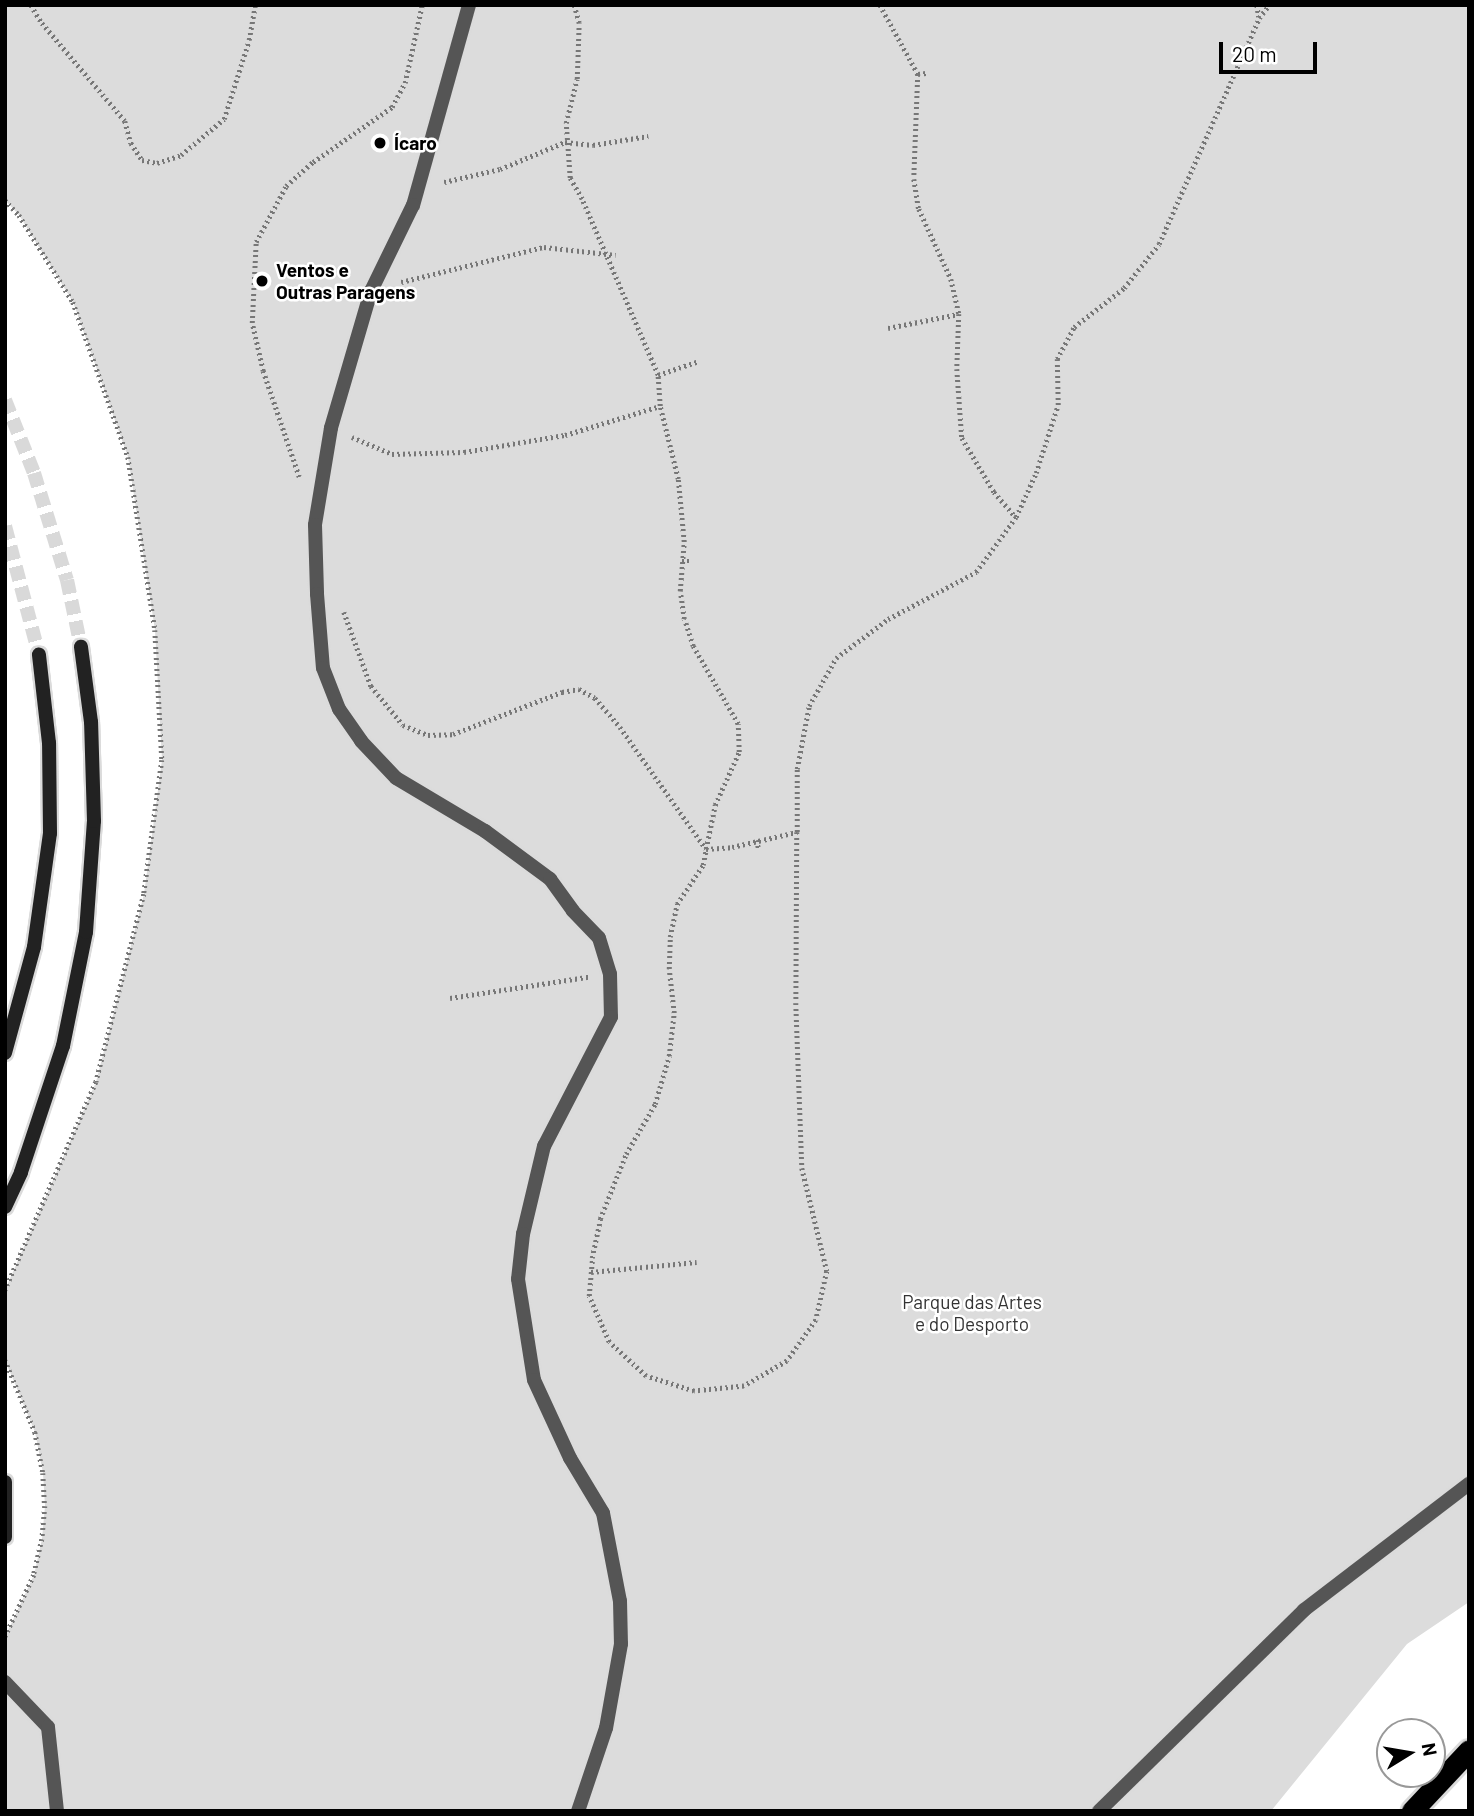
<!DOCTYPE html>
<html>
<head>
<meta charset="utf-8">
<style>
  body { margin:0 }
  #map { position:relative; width:1474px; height:1816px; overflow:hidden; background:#fff; font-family:Barlow,sans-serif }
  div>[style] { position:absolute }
  .green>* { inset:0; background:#dcdcdc }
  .secondary-tunnel>* { height:14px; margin-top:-7px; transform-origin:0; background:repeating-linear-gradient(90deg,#d9d9d9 0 14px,transparent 0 21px) }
  .path>* { height:4.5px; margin-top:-2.25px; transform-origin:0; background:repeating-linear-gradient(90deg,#777 0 2px,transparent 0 5.5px) }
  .roads { filter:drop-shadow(2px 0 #dbdbdb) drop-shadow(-2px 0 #dbdbdb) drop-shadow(0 2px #dbdbdb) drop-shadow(0 -2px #dbdbdb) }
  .street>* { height:14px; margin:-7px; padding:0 7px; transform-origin:7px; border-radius:7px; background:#555 }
  .secondary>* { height:14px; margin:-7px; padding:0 7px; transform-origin:7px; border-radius:7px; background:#222 }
  .highway>* { height:21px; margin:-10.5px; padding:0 10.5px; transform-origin:10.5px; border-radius:10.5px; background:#000 }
  .dots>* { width:19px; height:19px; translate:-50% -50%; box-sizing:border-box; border:4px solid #fff; border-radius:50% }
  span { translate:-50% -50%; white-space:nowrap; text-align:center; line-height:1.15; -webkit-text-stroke:5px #fff; paint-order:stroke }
  .poi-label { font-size:19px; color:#000; font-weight:700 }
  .left { translate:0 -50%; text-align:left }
  .park-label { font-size:19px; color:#333 }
  .frame { position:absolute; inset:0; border:7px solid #000; pointer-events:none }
  .north { position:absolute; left:1376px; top:1718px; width:70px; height:70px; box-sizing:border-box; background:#fff; border:2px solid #999; border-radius:50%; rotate:79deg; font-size:19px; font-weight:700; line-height:28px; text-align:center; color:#000 }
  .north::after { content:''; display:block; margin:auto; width:24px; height:32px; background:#000; clip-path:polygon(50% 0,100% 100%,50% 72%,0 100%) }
  .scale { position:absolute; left:1219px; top:42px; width:98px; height:32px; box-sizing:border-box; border:4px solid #000; border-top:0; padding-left:9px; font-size:21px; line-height:24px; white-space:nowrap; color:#000; -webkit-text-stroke:5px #fff; paint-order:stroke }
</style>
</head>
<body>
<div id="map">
  <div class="green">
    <div style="clip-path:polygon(5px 5px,1469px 5px,1469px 1602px,1407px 1644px,1271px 1811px,5px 1811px,5px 1637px,34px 1575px,42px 1539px,45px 1506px,43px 1473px,35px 1432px,5px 1360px,5px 1290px,96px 1082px,144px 894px,162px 760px,155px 630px,128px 457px,73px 302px,19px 215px,5px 200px)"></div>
  </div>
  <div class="secondary-tunnel">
    <div style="left:5px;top:400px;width:79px;rotate:68.3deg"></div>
    <div style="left:34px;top:473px;width:112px;rotate:72.9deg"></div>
    <div style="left:67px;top:580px;width:68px;rotate:78.2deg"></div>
    <div style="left:5px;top:526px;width:133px;rotate:75.2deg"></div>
  </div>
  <div class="path">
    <div style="left:31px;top:5px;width:21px;rotate:59deg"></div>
    <div style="left:42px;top:23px;width:128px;rotate:49.7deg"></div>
    <div style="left:125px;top:121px;width:23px;rotate:75deg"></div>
    <div style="left:131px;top:143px;width:20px;rotate:57deg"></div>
    <div style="left:142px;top:160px;width:15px;rotate:11deg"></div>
    <div style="left:157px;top:163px;width:25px;rotate:-18deg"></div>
    <div style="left:181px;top:155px;width:56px;rotate:-39.9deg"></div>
    <div style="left:224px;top:119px;width:83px;rotate:-72.4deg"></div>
    <div style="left:249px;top:40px;width:36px;rotate:-80deg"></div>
    <div style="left:880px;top:5px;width:79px;rotate:61.2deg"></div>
    <div style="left:918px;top:74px;width:105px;rotate:92.2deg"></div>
    <div style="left:914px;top:179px;width:30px;rotate:81deg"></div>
    <div style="left:919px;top:209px;width:77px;rotate:65.4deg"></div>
    <div style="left:951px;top:279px;width:36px;rotate:77deg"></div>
    <div style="left:959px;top:314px;width:55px;rotate:92.1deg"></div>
    <div style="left:957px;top:369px;width:69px;rotate:85.9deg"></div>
    <div style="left:962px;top:438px;width:63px;rotate:59.3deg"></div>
    <div style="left:994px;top:492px;width:33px;rotate:49deg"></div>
    <div style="left:1257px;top:5px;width:12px;rotate:81deg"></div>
    <div style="left:918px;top:74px;width:8px;rotate:-7deg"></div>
    <div style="left:444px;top:182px;width:57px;rotate:-13.1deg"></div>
    <div style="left:500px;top:169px;width:70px;rotate:-22.6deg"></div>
    <div style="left:565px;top:142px;width:28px;rotate:6deg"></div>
    <div style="left:593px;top:145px;width:56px;rotate:-9.3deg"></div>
    <div style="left:5px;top:200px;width:21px;rotate:47deg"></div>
    <div style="left:19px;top:215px;width:102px;rotate:58.2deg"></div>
    <div style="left:73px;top:302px;width:164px;rotate:70.5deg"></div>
    <div style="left:128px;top:457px;width:175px;rotate:81.1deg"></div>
    <div style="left:155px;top:630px;width:130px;rotate:86.9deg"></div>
    <div style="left:162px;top:760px;width:135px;rotate:97.7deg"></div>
    <div style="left:144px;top:894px;width:194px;rotate:104.3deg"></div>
    <div style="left:96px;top:1082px;width:227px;rotate:113.6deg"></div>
    <div style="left:401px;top:282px;width:147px;rotate:-13.8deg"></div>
    <div style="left:544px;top:247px;width:72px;rotate:6.3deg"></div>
    <div style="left:888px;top:328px;width:72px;rotate:-11.2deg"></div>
    <div style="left:658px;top:375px;width:43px;rotate:-18.9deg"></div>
    <div style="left:352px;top:437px;width:43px;rotate:23deg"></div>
    <div style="left:392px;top:454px;width:72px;rotate:-1.6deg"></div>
    <div style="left:464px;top:452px;width:102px;rotate:-9.6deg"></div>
    <div style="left:565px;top:435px;width:99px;rotate:-17deg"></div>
    <div style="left:299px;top:477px;width:112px;rotate:-108.8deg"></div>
    <div style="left:263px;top:371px;width:49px;rotate:-102.9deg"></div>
    <div style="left:252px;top:323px;width:81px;rotate:-87.2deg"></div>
    <div style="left:256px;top:242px;width:64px;rotate:-61.8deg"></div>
    <div style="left:286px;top:186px;width:36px;rotate:-42deg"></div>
    <div style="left:313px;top:162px;width:96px;rotate:-34.8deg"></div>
    <div style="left:392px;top:107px;width:27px;rotate:-62deg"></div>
    <div style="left:405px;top:83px;width:80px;rotate:-77.7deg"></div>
    <div style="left:682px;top:561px;width:8px"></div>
    <div style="left:344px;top:612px;width:79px;rotate:70deg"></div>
    <div style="left:371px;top:686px;width:50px;rotate:50.6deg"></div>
    <div style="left:403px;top:725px;width:27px;rotate:22deg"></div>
    <div style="left:428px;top:735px;width:25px;rotate:-2deg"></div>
    <div style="left:453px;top:734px;width:117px;rotate:-21.1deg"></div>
    <div style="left:562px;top:692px;width:17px;rotate:-10deg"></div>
    <div style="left:579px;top:689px;width:18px;rotate:29deg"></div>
    <div style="left:595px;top:698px;width:38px;rotate:49deg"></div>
    <div style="left:620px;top:727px;width:149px;rotate:54.8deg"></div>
    <div style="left:706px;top:849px;width:45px;rotate:-78.4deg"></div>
    <div style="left:715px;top:805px;width:58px;rotate:-65.6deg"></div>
    <div style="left:739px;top:752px;width:28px;rotate:-92deg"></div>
    <div style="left:738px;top:724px;width:90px;rotate:-120deg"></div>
    <div style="left:693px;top:646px;width:28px;rotate:-108deg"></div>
    <div style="left:684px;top:619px;width:28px;rotate:-98deg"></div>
    <div style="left:680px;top:591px;width:49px;rotate:-85.3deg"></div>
    <div style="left:684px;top:542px;width:63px;rotate:-95.4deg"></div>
    <div style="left:678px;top:479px;width:75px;rotate:-103.9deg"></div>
    <div style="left:660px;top:406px;width:31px;rotate:-94deg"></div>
    <div style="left:658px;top:375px;width:192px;rotate:-113.4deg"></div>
    <div style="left:582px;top:199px;width:24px;rotate:-120deg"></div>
    <div style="left:570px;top:178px;width:55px;rotate:-94.2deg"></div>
    <div style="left:566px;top:123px;width:45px;rotate:-76deg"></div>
    <div style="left:577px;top:79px;width:56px;rotate:-88deg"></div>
    <div style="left:579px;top:23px;width:19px;rotate:-106deg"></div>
    <div style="left:797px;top:832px;width:171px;rotate:90.3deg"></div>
    <div style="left:796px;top:1003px;width:165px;rotate:87.9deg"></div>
    <div style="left:802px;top:1168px;width:106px;rotate:76.4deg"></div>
    <div style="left:827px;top:1271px;width:50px;rotate:102.7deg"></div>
    <div style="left:816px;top:1320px;width:50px;rotate:125.3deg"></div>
    <div style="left:787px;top:1361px;width:50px;rotate:149.8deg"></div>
    <div style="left:744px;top:1386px;width:50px;rotate:174.3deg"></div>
    <div style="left:694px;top:1391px;width:50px;rotate:-162.6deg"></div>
    <div style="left:646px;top:1376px;width:50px;rotate:-137.4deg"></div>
    <div style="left:609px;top:1342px;width:50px;rotate:-113.5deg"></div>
    <div style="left:589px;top:1296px;width:38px;rotate:-85deg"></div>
    <div style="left:592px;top:1258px;width:40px;rotate:-78deg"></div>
    <div style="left:600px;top:1219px;width:70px;rotate:-68.2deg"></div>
    <div style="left:626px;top:1154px;width:58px;rotate:-59.9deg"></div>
    <div style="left:655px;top:1104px;width:50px;rotate:-73.7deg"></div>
    <div style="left:669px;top:1056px;width:43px;rotate:-83.4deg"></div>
    <div style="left:674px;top:1013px;width:44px;rotate:-96.5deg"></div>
    <div style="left:669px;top:969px;width:32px;rotate:-88deg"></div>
    <div style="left:670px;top:937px;width:34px;rotate:-78deg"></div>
    <div style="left:677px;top:904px;width:47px;rotate:-56.3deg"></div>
    <div style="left:703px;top:865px;width:16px;rotate:-79deg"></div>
    <div style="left:706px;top:849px;width:26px;rotate:-4deg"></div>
    <div style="left:732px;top:847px;width:67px;rotate:-13deg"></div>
    <div style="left:797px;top:832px;width:63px;rotate:-90deg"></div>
    <div style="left:797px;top:769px;width:64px;rotate:-79.2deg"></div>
    <div style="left:809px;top:706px;width:55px;rotate:-60.6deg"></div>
    <div style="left:836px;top:658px;width:65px;rotate:-36.9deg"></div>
    <div style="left:888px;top:619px;width:100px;rotate:-28.1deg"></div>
    <div style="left:976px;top:572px;width:68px;rotate:-54deg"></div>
    <div style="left:1016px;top:517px;width:48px;rotate:-65.6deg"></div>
    <div style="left:1036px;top:473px;width:71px;rotate:-72.1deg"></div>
    <div style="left:1058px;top:405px;width:46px;rotate:-91.2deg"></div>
    <div style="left:1057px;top:359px;width:36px;rotate:-62deg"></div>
    <div style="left:1074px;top:327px;width:63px;rotate:-38deg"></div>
    <div style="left:1124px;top:288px;width:56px;rotate:-51.5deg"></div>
    <div style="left:1159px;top:244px;width:247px;rotate:-66.1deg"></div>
    <div style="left:1259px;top:18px;width:16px;rotate:-52deg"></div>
    <div style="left:757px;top:840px;width:10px;rotate:79deg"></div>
    <div style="left:450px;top:998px;width:140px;rotate:-8.7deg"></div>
    <div style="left:591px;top:1272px;width:106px;rotate:-5.4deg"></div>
    <div style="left:5px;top:1360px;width:78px;rotate:67.4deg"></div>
    <div style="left:35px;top:1432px;width:42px;rotate:79deg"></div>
    <div style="left:43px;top:1473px;width:33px;rotate:87deg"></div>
    <div style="left:45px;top:1506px;width:33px;rotate:95deg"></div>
    <div style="left:42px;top:1539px;width:37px;rotate:103deg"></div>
    <div style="left:34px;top:1575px;width:68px;rotate:115.1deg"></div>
  </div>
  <div class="roads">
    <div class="street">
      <div style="left:469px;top:5px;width:208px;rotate:105.6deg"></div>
      <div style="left:413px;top:205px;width:96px;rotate:116deg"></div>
      <div style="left:371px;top:291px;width:143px;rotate:106.3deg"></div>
      <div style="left:331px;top:428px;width:98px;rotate:99.4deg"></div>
      <div style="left:315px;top:525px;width:69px;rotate:88.3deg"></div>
      <div style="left:317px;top:594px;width:74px;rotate:85.4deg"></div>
      <div style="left:323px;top:668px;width:44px;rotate:68.7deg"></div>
      <div style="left:339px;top:709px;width:39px;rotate:55deg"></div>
      <div style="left:361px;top:741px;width:51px;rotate:46.6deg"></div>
      <div style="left:396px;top:778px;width:104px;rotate:30.8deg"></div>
      <div style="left:485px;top:831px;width:81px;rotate:36.4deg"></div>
      <div style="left:550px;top:879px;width:39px;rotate:54deg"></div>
      <div style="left:573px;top:911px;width:37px;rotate:46deg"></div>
      <div style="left:599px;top:938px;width:38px;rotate:73deg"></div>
      <div style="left:610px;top:974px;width:43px;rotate:88.7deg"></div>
      <div style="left:611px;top:1017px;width:145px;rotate:117.4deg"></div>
      <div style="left:544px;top:1146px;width:90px;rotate:103.4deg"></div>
      <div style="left:523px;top:1234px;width:45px;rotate:96.3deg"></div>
      <div style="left:518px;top:1279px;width:102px;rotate:81deg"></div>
      <div style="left:534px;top:1380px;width:86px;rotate:65.2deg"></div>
      <div style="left:570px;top:1458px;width:64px;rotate:59deg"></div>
      <div style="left:603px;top:1513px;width:90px;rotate:79.1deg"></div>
      <div style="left:620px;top:1601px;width:43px;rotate:88.7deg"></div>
      <div style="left:621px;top:1644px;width:85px;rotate:100.1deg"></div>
      <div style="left:606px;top:1728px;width:88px;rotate:108.6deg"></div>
      <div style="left:5px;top:1682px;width:62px;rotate:46.3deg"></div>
      <div style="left:48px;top:1727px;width:84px;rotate:83.9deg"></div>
      <div style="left:1099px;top:1811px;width:287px;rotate:-44.4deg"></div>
      <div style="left:1304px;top:1610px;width:208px;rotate:-37.4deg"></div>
    </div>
    <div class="secondary">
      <div style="left:5px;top:1053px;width:110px;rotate:-74.7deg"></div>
      <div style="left:34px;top:947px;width:115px;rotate:-82deg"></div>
      <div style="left:50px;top:833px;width:90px;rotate:-90.6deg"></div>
      <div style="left:49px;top:743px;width:89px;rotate:-96.5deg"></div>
      <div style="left:5px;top:1207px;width:38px;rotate:-65deg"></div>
      <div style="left:21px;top:1172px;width:133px;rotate:-71.6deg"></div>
      <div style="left:63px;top:1046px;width:116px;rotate:-78.6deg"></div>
      <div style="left:86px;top:932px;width:111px;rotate:-85.9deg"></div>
      <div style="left:94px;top:821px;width:99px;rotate:-91.7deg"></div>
      <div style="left:91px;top:722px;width:76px;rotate:-97.6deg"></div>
      <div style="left:5px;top:1482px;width:55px;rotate:90deg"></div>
    </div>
    <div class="highway">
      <div style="left:1412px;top:1811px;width:83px;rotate:-46.9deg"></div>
    </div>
  </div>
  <div class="dots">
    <div style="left:380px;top:143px;background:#000"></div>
    <div style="left:262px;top:281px;background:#000"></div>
  </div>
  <div class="poi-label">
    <span class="left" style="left:394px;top:143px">Ícaro</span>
    <span class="left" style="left:276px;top:281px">Ventos e<br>Outras Paragens</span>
  </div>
  <div class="park-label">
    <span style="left:972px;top:1313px">Parque das Artes<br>e do Desporto</span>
  </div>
  <div class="frame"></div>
  <div class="north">N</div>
  <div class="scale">20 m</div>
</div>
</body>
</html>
